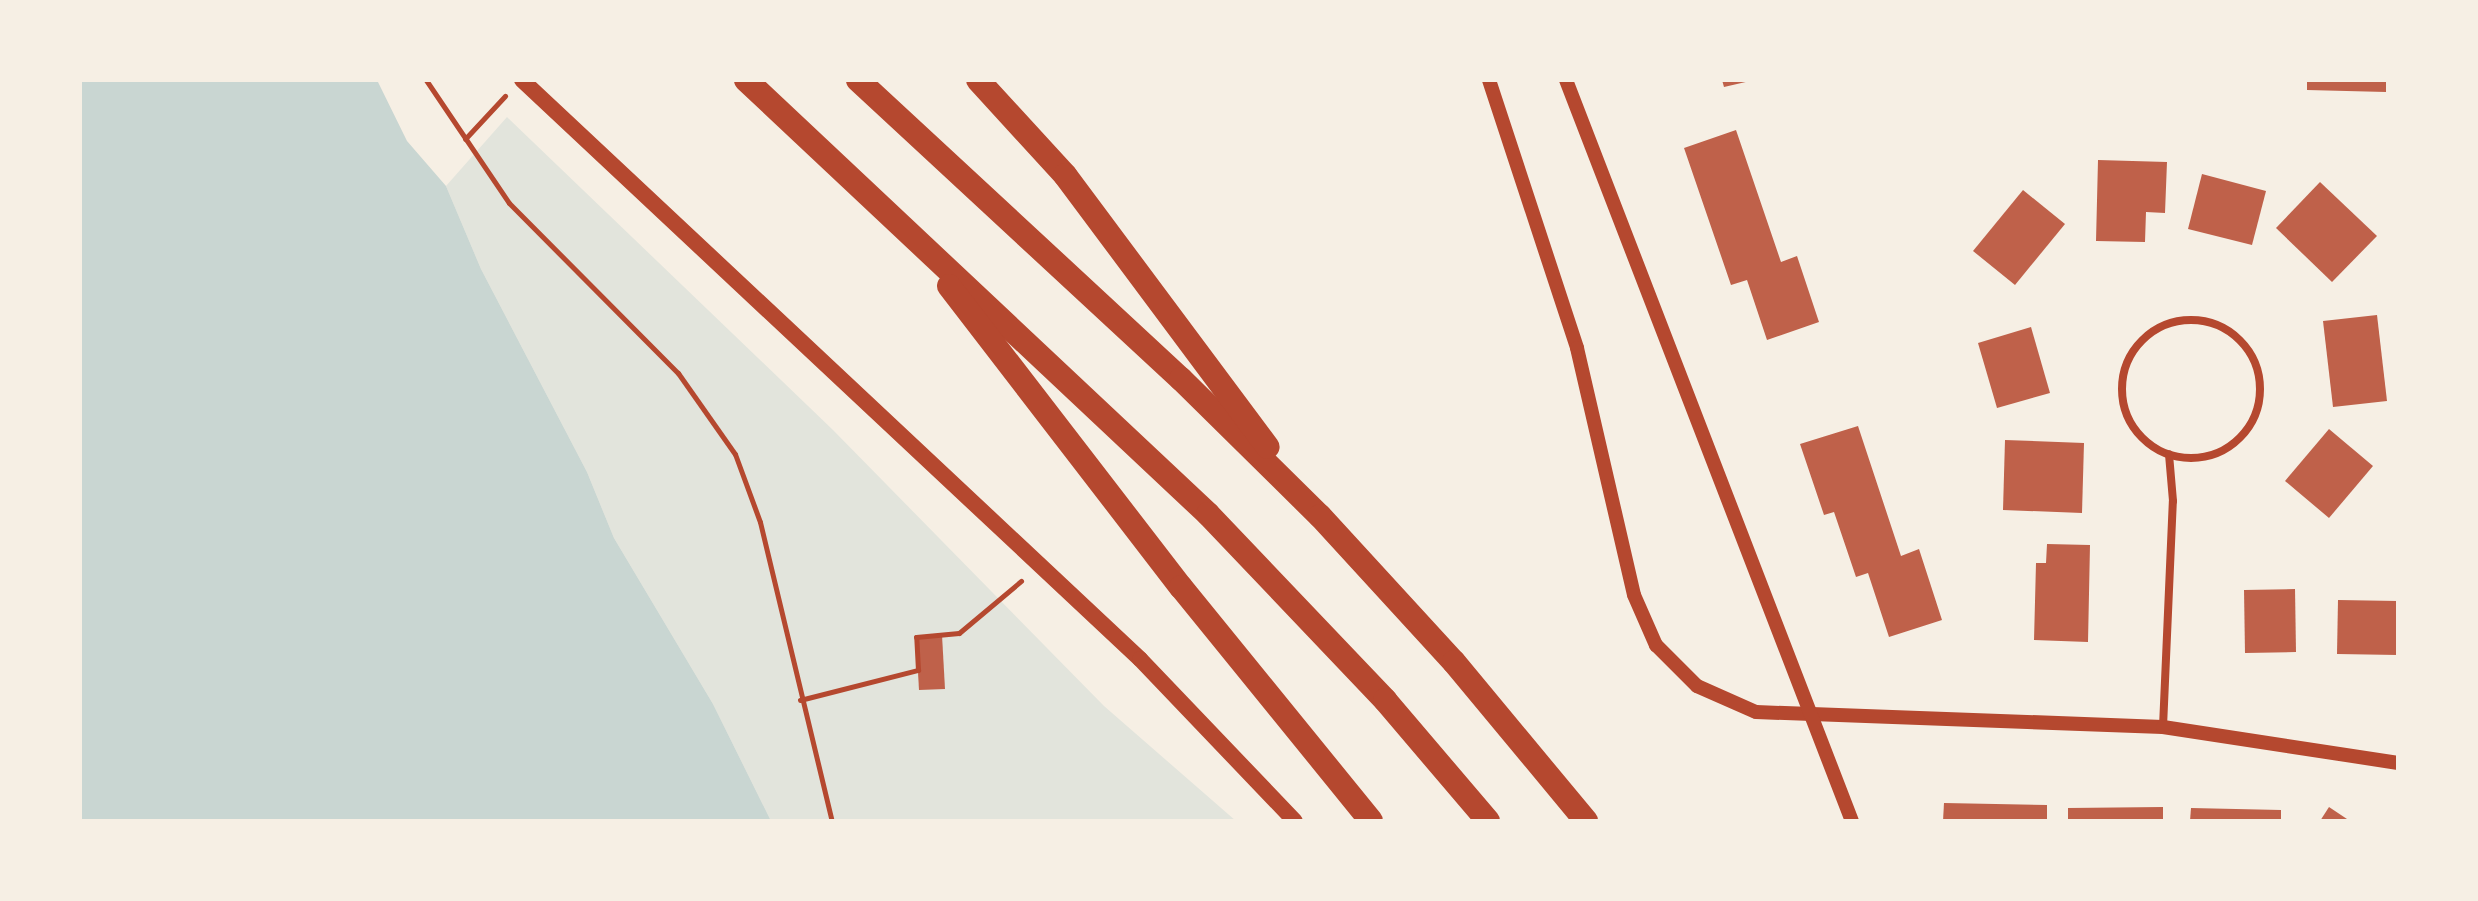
<!DOCTYPE html>
<html>
<head>
<meta charset="utf-8">
<style>
  body { margin:0 }
  #map { position:relative; width:2478px; height:901px; overflow:hidden; background:#f6efe4; font-family:Signika,sans-serif }
  div>[style] { position:absolute }
  .green>* { inset:0; background:#e2e4dc }
  .water>* { inset:0; background:#c9d6d2 }
  .building>* { inset:0; background:#bf614a }
  .path>* { height:5px; margin:-2.5px; padding:0 2.5px; transform-origin:2.5px; border-radius:2.5px; background:#b5482f }
  .minor>* { height:8px; margin:-4px; padding:0 4px; transform-origin:4px; border-radius:4px; background:#b5482f }
  .minor>.ring { margin:-4px; padding:0; box-sizing:content-box; background:none; border:8px solid #b5482f; border-radius:50% }
  .tertiary>* { height:14px; margin:-7px; padding:0 7px; transform-origin:7px; border-radius:7px; background:#b5482f }
  .secondary>* { height:16px; margin:-8px; padding:0 8px; transform-origin:8px; border-radius:8px; background:#b5482f }
  .motorway>* { height:24px; margin:-12px; padding:0 12px; transform-origin:12px; border-radius:12px; background:#b5482f }
  span { translate:-50% -50%; white-space:nowrap; text-align:center; line-height:1.15; -webkit-text-stroke:6px #f6efe4; paint-order:stroke }
  .frame { position:absolute; inset:0; border:82px solid #f6efe4; pointer-events:none }
</style>
</head>
<body>
<div id="map">
  <div class="green">
    <div style="clip-path:polygon(507px 117px,833px 430px,1104px 706px,1236px 821px,771px 821px,713px 704px,614px 538px,587px 472px,481px 269px,446px 186px)"></div>
  </div>
  <div class="water">
    <div style="clip-path:polygon(80px 80px,377px 80px,407px 141px,446px 186px,481px 269px,587px 472px,614px 538px,713px 704px,771px 821px,80px 821px)"></div>
  </div>
  <div class="building">
    <div style="clip-path:polygon(1722px 80px,1750px 80px,1750px 81px,1724px 87px)"></div>
    <div style="clip-path:polygon(2307px 80px,2386px 80px,2386px 92px,2307px 90px)"></div>
    <div style="clip-path:polygon(1736px 130px,1781px 262px,1797px 256px,1819px 322px,1767px 340px,1747px 280px,1731px 285px,1684px 148px)"></div>
    <div style="clip-path:polygon(2098px 160px,2167px 162px,2165px 213px,2146px 212px,2145px 242px,2096px 241px)"></div>
    <div style="clip-path:polygon(2202px 174px,2266px 191px,2252px 245px,2188px 229px)"></div>
    <div style="clip-path:polygon(2320px 182px,2377px 236px,2332px 282px,2276px 228px)"></div>
    <div style="clip-path:polygon(2023px 190px,2065px 224px,2015px 285px,1973px 251px)"></div>
    <div style="clip-path:polygon(2377px 315px,2387px 401px,2333px 407px,2323px 321px)"></div>
    <div style="clip-path:polygon(2031px 327px,2050px 393px,1997px 408px,1978px 343px)"></div>
    <div style="clip-path:polygon(1858px 426px,1901px 556px,1919px 549px,1942px 620px,1889px 637px,1868px 573px,1856px 577px,1834px 512px,1824px 515px,1800px 444px)"></div>
    <div style="clip-path:polygon(2329px 429px,2373px 466px,2329px 518px,2285px 481px)"></div>
    <div style="clip-path:polygon(2005px 440px,2084px 443px,2082px 513px,2003px 510px)"></div>
    <div style="clip-path:polygon(2047px 544px,2090px 545px,2088px 642px,2034px 640px,2036px 563px,2046px 563px)"></div>
    <div style="clip-path:polygon(2295px 589px,2296px 652px,2245px 653px,2244px 590px)"></div>
    <div style="clip-path:polygon(2338px 600px,2398px 601px,2398px 655px,2337px 654px)"></div>
    <div style="clip-path:polygon(942px 635px,945px 689px,919px 690px,916px 637px)"></div>
    <div style="clip-path:polygon(1944px 803px,2047px 805px,2047px 821px,1943px 821px)"></div>
    <div style="clip-path:polygon(2163px 807px,2163px 821px,2068px 821px,2068px 808px)"></div>
    <div style="clip-path:polygon(2329px 807px,2350px 821px,2320px 821px)"></div>
    <div style="clip-path:polygon(2191px 808px,2281px 810px,2281px 821px,2190px 821px)"></div>
  </div>
  <div class="path">
    <div style="left:426px;top:80px;width:148px;rotate:56deg"></div>
    <div style="left:509px;top:203px;width:240px;rotate:45.2deg"></div>
    <div style="left:678px;top:373px;width:99px;rotate:54.9deg"></div>
    <div style="left:735px;top:454px;width:72px;rotate:69.8deg"></div>
    <div style="left:760px;top:522px;width:308px;rotate:76.5deg"></div>
    <div style="left:465px;top:139px;width:59px;rotate:-47.1deg"></div>
    <div style="left:800px;top:700px;width:122px;rotate:-14.3deg"></div>
    <div style="left:918px;top:670px;width:33px;rotate:-93deg"></div>
    <div style="left:916px;top:637px;width:43px;rotate:-5.3deg"></div>
    <div style="left:959px;top:633px;width:81px;rotate:-40deg"></div>
  </div>
  <div class="minor">
    <div class="ring" style="left:2122px;top:320px;width:130px;height:130px"></div>
    <div style="left:2163px;top:727px;width:226px;rotate:-87.5deg"></div>
    <div style="left:2173px;top:501px;width:47px;rotate:-94.9deg"></div>
  </div>
  <div class="tertiary">
    <div style="left:1489px;top:80px;width:282px;rotate:71.8deg"></div>
    <div style="left:1577px;top:348px;width:253px;rotate:77deg"></div>
    <div style="left:1634px;top:595px;width:55px;rotate:66.3deg"></div>
    <div style="left:1656px;top:645px;width:58px;rotate:45deg"></div>
    <div style="left:1697px;top:686px;width:64px;rotate:23.8deg"></div>
    <div style="left:1756px;top:712px;width:407px;rotate:2.1deg"></div>
    <div style="left:2163px;top:727px;width:238px;rotate:8.7deg"></div>
    <div style="left:1566px;top:80px;width:794px;rotate:68.9deg"></div>
  </div>
  <div class="secondary">
    <div style="left:522px;top:80px;width:847px;rotate:43.13deg"></div>
    <div style="left:1140px;top:659px;width:224px;rotate:46.3deg"></div>
  </div>
  <div class="motorway">
    <div style="left:746px;top:80px;width:634px;rotate:43.21deg"></div>
    <div style="left:1208px;top:514px;width:257px;rotate:46.4deg"></div>
    <div style="left:1385px;top:700px;width:159px;rotate:49.6deg"></div>
    <div style="left:858px;top:80px;width:440px;rotate:42.8deg"></div>
    <div style="left:1181px;top:379px;width:195px;rotate:44.6deg"></div>
    <div style="left:1320px;top:516px;width:198px;rotate:47.5deg"></div>
    <div style="left:1454px;top:662px;width:207px;rotate:50.3deg"></div>
    <div style="left:978px;top:80px;width:129px;rotate:47.5deg"></div>
    <div style="left:1065px;top:175px;width:339px;rotate:53.3deg"></div>
    <div style="left:949px;top:286px;width:380px;rotate:52.4deg"></div>
    <div style="left:1181px;top:587px;width:301px;rotate:50.9deg"></div>
  </div>
  <div class="frame"></div>
</div>
</body>
</html>
